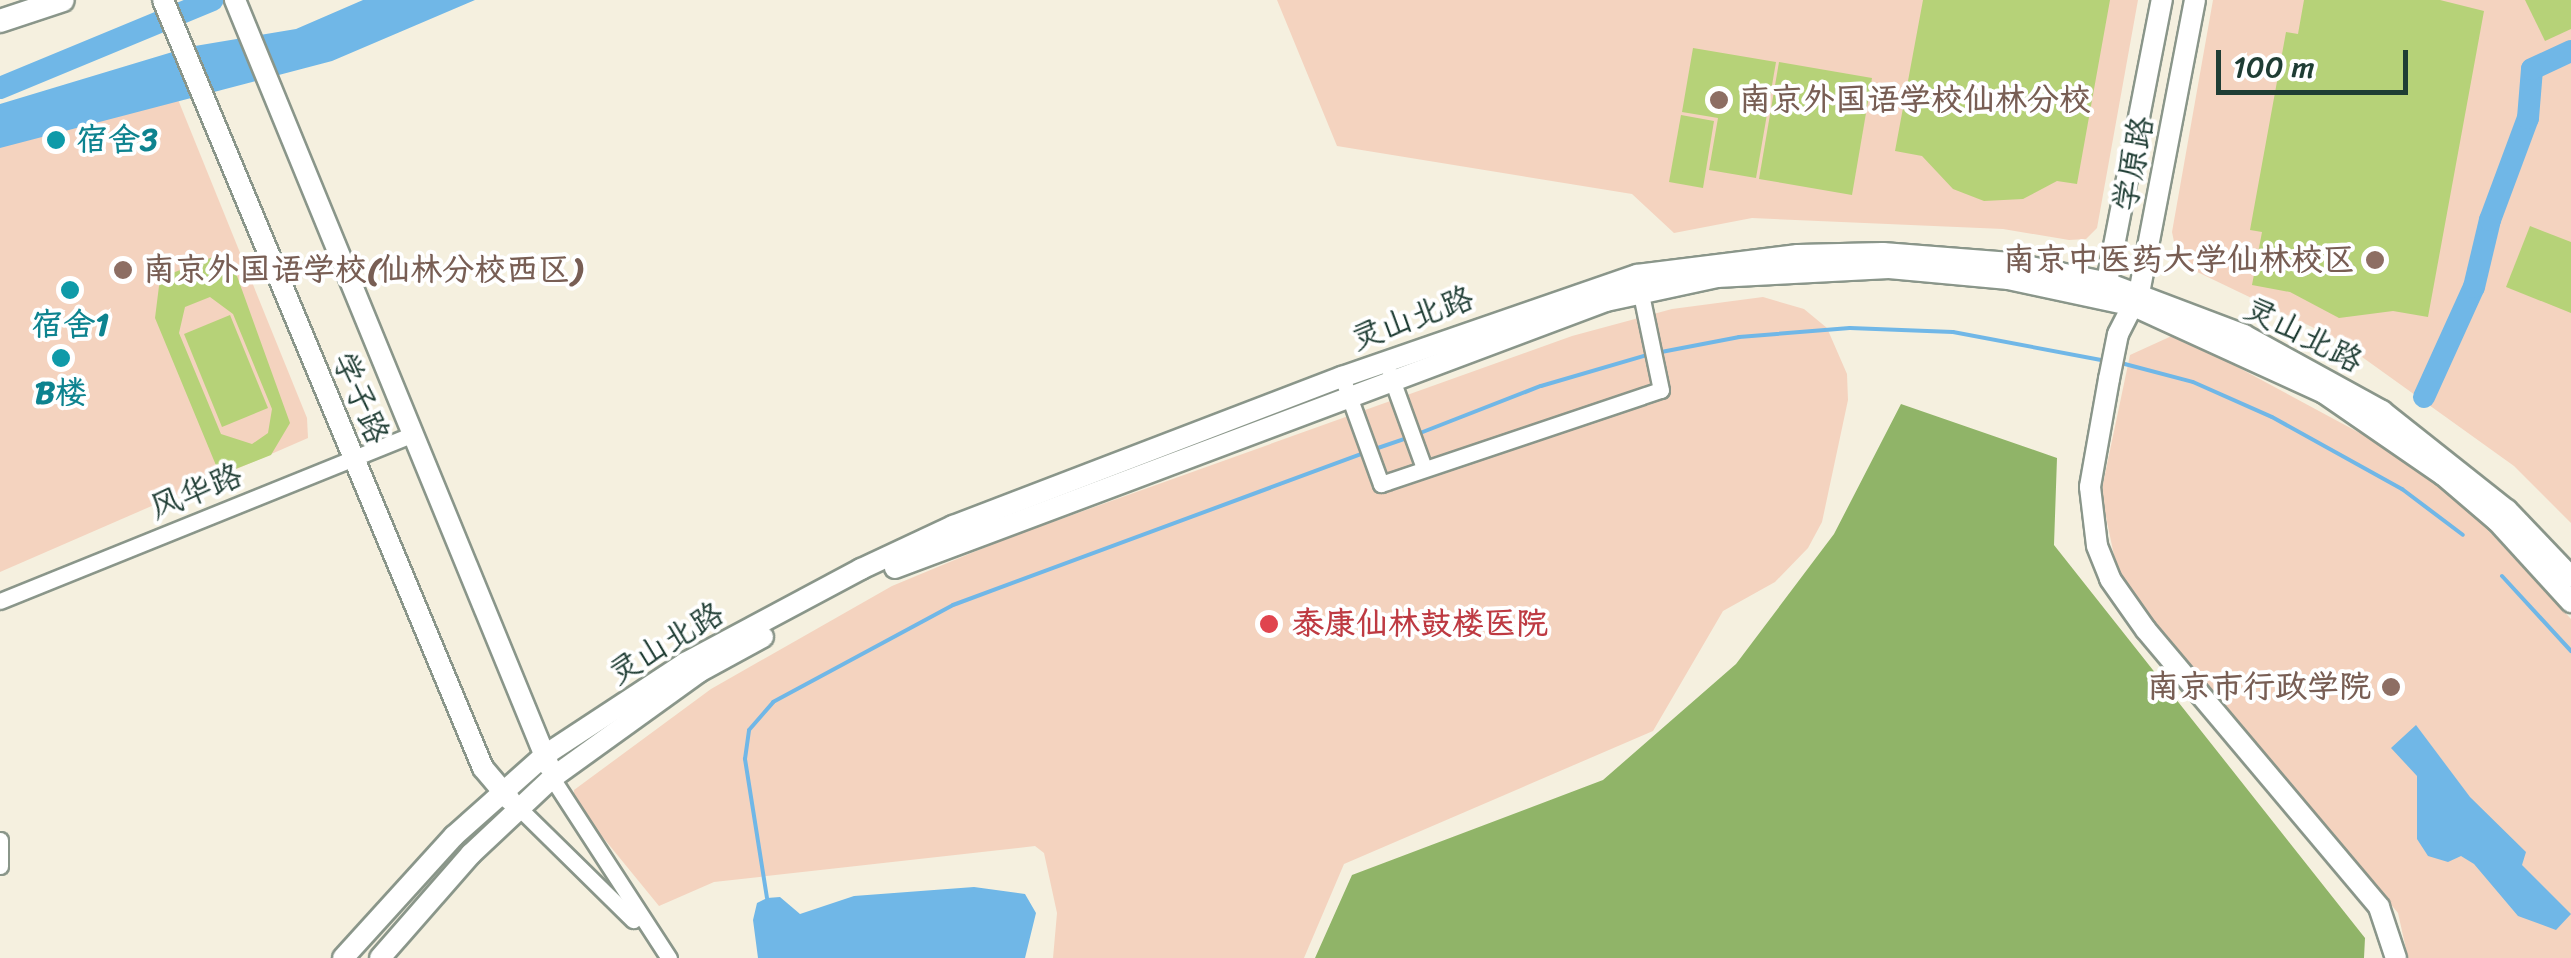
<!DOCTYPE html>
<html>
<head>
<meta charset="utf-8">
<style>
  body { margin:0 }
  #map { position:relative; width:2571px; height:958px; overflow:hidden; background:#f5f0df; font-family:Sriracha,"LXGW WenKai TC",sans-serif }
  div>[style] { position:absolute }
  .built>* { inset:0; background:#f4d3bf }
  .green>* { inset:0; background:#b6d278 }
  .forest>* { inset:0; background:#90b468 }
  .water>* { inset:0; background:#70b7e7 }
  .stream>* { height:4px; margin:-2px; padding:0 2px; transform-origin:2px; border-radius:2px; background:#70b7e7 }
  .river>* { height:22px; margin:-11px; padding:0 11px; transform-origin:11px; border-radius:11px; background:#70b7e7 }
  .roads { filter:drop-shadow(2px 0 #8a968a) drop-shadow(-2px 0 #8a968a) drop-shadow(0 2px #8a968a) drop-shadow(0 -2px #8a968a) }
  .street>* { height:15px; margin:-7.5px; padding:0 7.5px; transform-origin:7.5px; border-radius:7.5px; background:#fff }
  .secondary>* { height:20px; margin:-10px; padding:0 10px; transform-origin:10px; border-radius:10px; background:#fff }
  .primary>* { height:22px; margin:-11px; padding:0 11px; transform-origin:11px; border-radius:11px; background:#fff }
  .dots>* { width:28px; height:28px; translate:-50% -50%; box-sizing:border-box; border:5px solid #fff; border-radius:50% }
  span { translate:-50% -50%; white-space:nowrap; text-align:center; line-height:1.15; -webkit-text-stroke:8px #fff; paint-order:stroke }
  .education-label { font-size:32px; color:#785e54; font-weight:700 }
  .left { translate:0 -50%; text-align:left }
  .right { translate:-100% -50%; text-align:right }
  .culture-label { font-size:32px; color:#0d838f; font-weight:700 }
  .street-label { font-size:32px; color:#1f3d34 }
  .health-label { font-size:32px; color:#be3a42; font-weight:700 }
  .scale { position:absolute; left:2216px; top:50px; width:192px; height:45px; box-sizing:border-box; border:5px solid #1f3d34; border-top:0; padding-left:12px; font-size:30px; line-height:35px; white-space:nowrap; color:#1f3d34; -webkit-text-stroke:8px #fff; paint-order:stroke }
</style>
</head>
<body>
<div id="map">
  <div class="built">
    <div style="clip-path:polygon(1277px 0,2138px 0,2097px 228px,2086px 239px,2069px 240px,2003px 229px,1752px 218px,1674px 233px,1632px 194px,1337px 146px)"></div>
    <div style="clip-path:polygon(2213px 0,2571px 0,2571px 523px,2514px 466px,2337px 339px,2191px 269px,2177px 256px,2172px 232px)"></div>
    <div style="clip-path:polygon(164px 65px,307px 418px,308px 438px,0 572px,0 122px)"></div>
    <div style="clip-path:polygon(1763px 297px,1804px 309px,1827px 328px,1847px 374px,1848px 400px,1822px 522px,1808px 548px,1775px 582px,1723px 611px,1653px 731px,1344px 864px,1304px 958px,1053px 958px,1057px 913px,1044px 853px,1035px 846px,714px 882px,659px 906px,574px 802px,574px 790px,711px 689px,892px 586px,1005px 539px,1572px 336px,1672px 309px)"></div>
    <div style="clip-path:polygon(2176px 334px,2395px 452px,2456px 496px,2571px 619px,2571px 958px,2408px 958px,2398px 913px,2140px 604px,2116px 565px,2101px 493px,2130px 355px)"></div>
  </div>
  <div class="green">
    <div style="clip-path:polygon(1923px 0,2110px 0,2077px 184px,2057px 181px,2023px 199px,1984px 201px,1953px 189px,1922px 156px,1895px 151px)"></div>
    <div style="clip-path:polygon(2304px 0,2440px 0,2484px 11px,2428px 317px,2393px 311px,2339px 318px,2290px 292px,2252px 285px,2262px 232px,2250px 230px,2286px 32px,2298px 34px)"></div>
    <div style="clip-path:polygon(2525px 0,2571px 0,2571px 29px,2545px 41px)"></div>
    <div style="clip-path:polygon(1693px 48px,1776px 62px,1756px 178px,1709px 170px,1718px 118px,1682px 112px)"></div>
    <div style="clip-path:polygon(1779px 62px,1872px 78px,1852px 195px,1759px 179px)"></div>
    <div style="clip-path:polygon(1681px 115px,1714px 121px,1703px 188px,1669px 182px)"></div>
    <div style="clip-path:polygon(2530px 226px,2571px 242px,2571px 313px,2506px 287px)"></div>
    <div style="clip-path:polygon(evenodd,228px 251px,290px 423px,271px 455px,220px 475px,155px 318px,160px 278px,228px 251px,210px 297px,233px 314px,272px 409px,268px 433px,252px 444px,221px 434px,179px 333px,185px 307px,210px 297px)"></div>
    <div style="clip-path:polygon(230px 315px,268px 408px,222px 427px,184px 334px)"></div>
  </div>
  <div class="forest">
    <div style="clip-path:polygon(1901px 404px,2057px 458px,2054px 545px,2365px 938px,2364px 958px,1315px 958px,1352px 875px,1603px 780px,1736px 664px,1834px 534px)"></div>
  </div>
  <div class="water">
    <div style="clip-path:polygon(363px 0,475px 0,332px 61px,0 148px,0 104px,189px 47px,296px 29px)"></div>
    <div style="clip-path:polygon(2416px 725px,2470px 797px,2526px 852px,2522px 865px,2571px 914px,2556px 930px,2518px 916px,2474px 864px,2461px 856px,2448px 862px,2428px 856px,2417px 839px,2417px 776px,2391px 748px)"></div>
    <div style="clip-path:polygon(974px 887px,1025px 894px,1036px 913px,1025px 958px,758px 958px,753px 920px,757px 903px,767px 898px,780px 897px,800px 914px,854px 896px)"></div>
  </div>
  <div class="stream">
    <div style="left:1656px;top:353px;width:85px;rotate:-10.9deg"></div>
    <div style="left:1739px;top:337px;width:111px;rotate:-4.6deg"></div>
    <div style="left:1850px;top:328px;width:103px;rotate:2.2deg"></div>
    <div style="left:1953px;top:332px;width:156px;rotate:10.7deg"></div>
    <div style="left:2121px;top:363px;width:74px;rotate:14.8deg"></div>
    <div style="left:2193px;top:382px;width:86px;rotate:23.9deg"></div>
    <div style="left:2272px;top:417px;width:149px;rotate:29deg"></div>
    <div style="left:2402px;top:489px;width:76px;rotate:37deg"></div>
    <div style="left:1415px;top:435px;width:135px;rotate:-21.3deg"></div>
    <div style="left:1541px;top:386px;width:110px;rotate:-16.3deg"></div>
    <div style="left:1372px;top:450px;width:36px;rotate:-19deg"></div>
    <div style="left:2502px;top:576px;width:102px;rotate:47.4deg"></div>
    <div style="left:767px;top:898px;width:141px;rotate:-99deg"></div>
    <div style="left:745px;top:759px;width:29px;rotate:-82deg"></div>
    <div style="left:749px;top:730px;width:37px;rotate:-49deg"></div>
    <div style="left:773px;top:702px;width:204px;rotate:-28.3deg"></div>
    <div style="left:953px;top:605px;width:437px;rotate:-20.3deg"></div>
  </div>
  <div class="river">
    <div style="left:0;top:88px;width:230px;rotate:-22.5deg"></div>
    <div style="left:2424px;top:397px;width:121px;rotate:-65.6deg"></div>
    <div style="left:2474px;top:287px;width:69px;rotate:-76.6deg"></div>
    <div style="left:2490px;top:220px;width:109px;rotate:-69.6deg"></div>
    <div style="left:2528px;top:118px;width:49px;rotate:-85.3deg"></div>
    <div style="left:2532px;top:69px;width:43px;rotate:-24.8deg"></div>
  </div>
  <div class="roads">
    <div class="street">
      <div style="left:1390px;top:374px;width:100px;rotate:70.1deg"></div>
      <div style="left:1342px;top:377px;width:114px;rotate:70deg"></div>
      <div style="left:1381px;top:484px;width:295px;rotate:-18.6deg"></div>
      <div style="left:1661px;top:390px;width:98px;rotate:-101.8deg"></div>
      <div style="left:0;top:601px;width:445px;rotate:-22deg"></div>
      <div style="left:552px;top:778px;width:215px;rotate:57deg"></div>
      <div style="left:519px;top:808px;width:160px;rotate:44.5deg"></div>
      <div style="left:0;top:840px;width:26px;rotate:90deg"></div>
    </div>
    <div class="secondary">
      <div style="left:163px;top:0;width:832px;rotate:67.38deg"></div>
      <div style="left:483px;top:768px;width:42px;rotate:49.8deg"></div>
      <div style="left:235px;top:0;width:828px;rotate:67.71deg"></div>
      <div style="left:2195px;top:0;width:298px;rotate:100.8deg"></div>
      <div style="left:2139px;top:293px;width:46px;rotate:117.1deg"></div>
      <div style="left:2118px;top:334px;width:46px;rotate:101.3deg"></div>
      <div style="left:2109px;top:379px;width:110px;rotate:100deg"></div>
      <div style="left:2090px;top:487px;width:59px;rotate:83.2deg"></div>
      <div style="left:2097px;top:546px;width:35px;rotate:68deg"></div>
      <div style="left:2110px;top:579px;width:62px;rotate:54.8deg"></div>
      <div style="left:2146px;top:630px;width:362px;rotate:49.9deg"></div>
      <div style="left:2379px;top:907px;width:54px;rotate:71.6deg"></div>
      <div style="left:2105px;top:292px;width:298px;rotate:-79deg"></div>
      <div style="left:895px;top:568px;width:759px;rotate:-20.58deg"></div>
      <div style="left:1606px;top:301px;width:114px;rotate:-12.2deg"></div>
      <div style="left:1717px;top:277px;width:172px;rotate:-3deg"></div>
      <div style="left:1889px;top:268px;width:120px;rotate:5.3deg"></div>
      <div style="left:2008px;top:279px;width:129px;rotate:12.1deg"></div>
      <div style="left:2134px;top:306px;width:209px;rotate:24.6deg"></div>
      <div style="left:2324px;top:393px;width:145px;rotate:34.6deg"></div>
      <div style="left:2443px;top:475px;width:71px;rotate:40.4deg"></div>
      <div style="left:2497px;top:521px;width:110px;rotate:47.6deg"></div>
      <div style="left:343px;top:958px;width:165px;rotate:-47.7deg"></div>
      <div style="left:454px;top:836px;width:122px;rotate:-41.7deg"></div>
      <div style="left:545px;top:755px;width:168px;rotate:-33.3deg"></div>
      <div style="left:685px;top:663px;width:200px;rotate:-28.1deg"></div>
      <div style="left:861px;top:569px;width:102px;rotate:-25.1deg"></div>
      <div style="left:953px;top:526px;width:417px;rotate:-21deg"></div>
      <div style="left:1342px;top:377px;width:312px;rotate:-19.1deg"></div>
      <div style="left:1637px;top:275px;width:162px;rotate:-7.1deg"></div>
      <div style="left:1798px;top:255px;width:85px;rotate:-1.3deg"></div>
      <div style="left:1883px;top:253px;width:128px;rotate:4.5deg"></div>
      <div style="left:2011px;top:263px;width:95px;rotate:11.5deg"></div>
      <div style="left:2104px;top:282px;width:150px;rotate:20.7deg"></div>
      <div style="left:2244px;top:335px;width:158px;rotate:28.8deg"></div>
      <div style="left:2382px;top:411px;width:159px;rotate:38.4deg"></div>
      <div style="left:2507px;top:510px;width:93px;rotate:46.3deg"></div>
      <div style="left:380px;top:958px;width:138px;rotate:-48.8deg"></div>
      <div style="left:471px;top:854px;width:111px;rotate:-43.2deg"></div>
      <div style="left:552px;top:778px;width:181px;rotate:-35.8deg"></div>
      <div style="left:699px;top:672px;width:73px;rotate:-28.7deg"></div>
    </div>
    <div class="primary">
      <div style="left:0;top:21px;width:66px;rotate:-18.4deg"></div>
    </div>
  </div>
  <div class="dots">
    <div style="left:1719px;top:100px;background:#8d6e63"></div>
    <div style="left:56px;top:140px;background:#0f9aa8"></div>
    <div style="left:2375px;top:260px;background:#8d6e63"></div>
    <div style="left:123px;top:270px;background:#8d6e63"></div>
    <div style="left:70px;top:290px;background:#0f9aa8"></div>
    <div style="left:61px;top:358px;background:#0f9aa8"></div>
    <div style="left:1269px;top:624px;background:#e0444e"></div>
    <div style="left:2391px;top:687px;background:#8d6e63"></div>
  </div>
  <div class="education-label">
    <span class="left" style="left:1739px;top:100px">南京外国语学校仙林分校</span>
    <span class="right" style="left:2355px;top:260px">南京中医药大学仙林校区</span>
    <span class="left" style="left:143px;top:270px">南京外国语学校(仙林分校西区)</span>
    <span class="right" style="left:2371px;top:687px">南京市行政学院</span>
  </div>
  <div class="culture-label">
    <span class="left" style="left:76px;top:140px">宿舍3</span>
    <span style="left:70px;top:325px">宿舍1</span>
    <span style="left:61px;top:393px">B楼</span>
  </div>
  <div class="street-label">
    <span style="left:2134px;top:164px;rotate:-79deg">学原路</span>
    <span style="left:1412px;top:319px;rotate:-20deg">灵山北路</span>
    <span style="left:2303px;top:335px;rotate:27deg">灵山北路</span>
    <span style="left:360px;top:398px;rotate:67deg">学子路</span>
    <span style="left:196px;top:492px;rotate:-22deg">风华路</span>
    <span style="left:666px;top:644px;rotate:-31deg">灵山北路</span>
  </div>
  <div class="health-label">
    <span class="left" style="left:1292px;top:624px">泰康仙林鼓楼医院</span>
  </div>
  <div class="scale">100 m</div>
</div>
</body>
</html>
